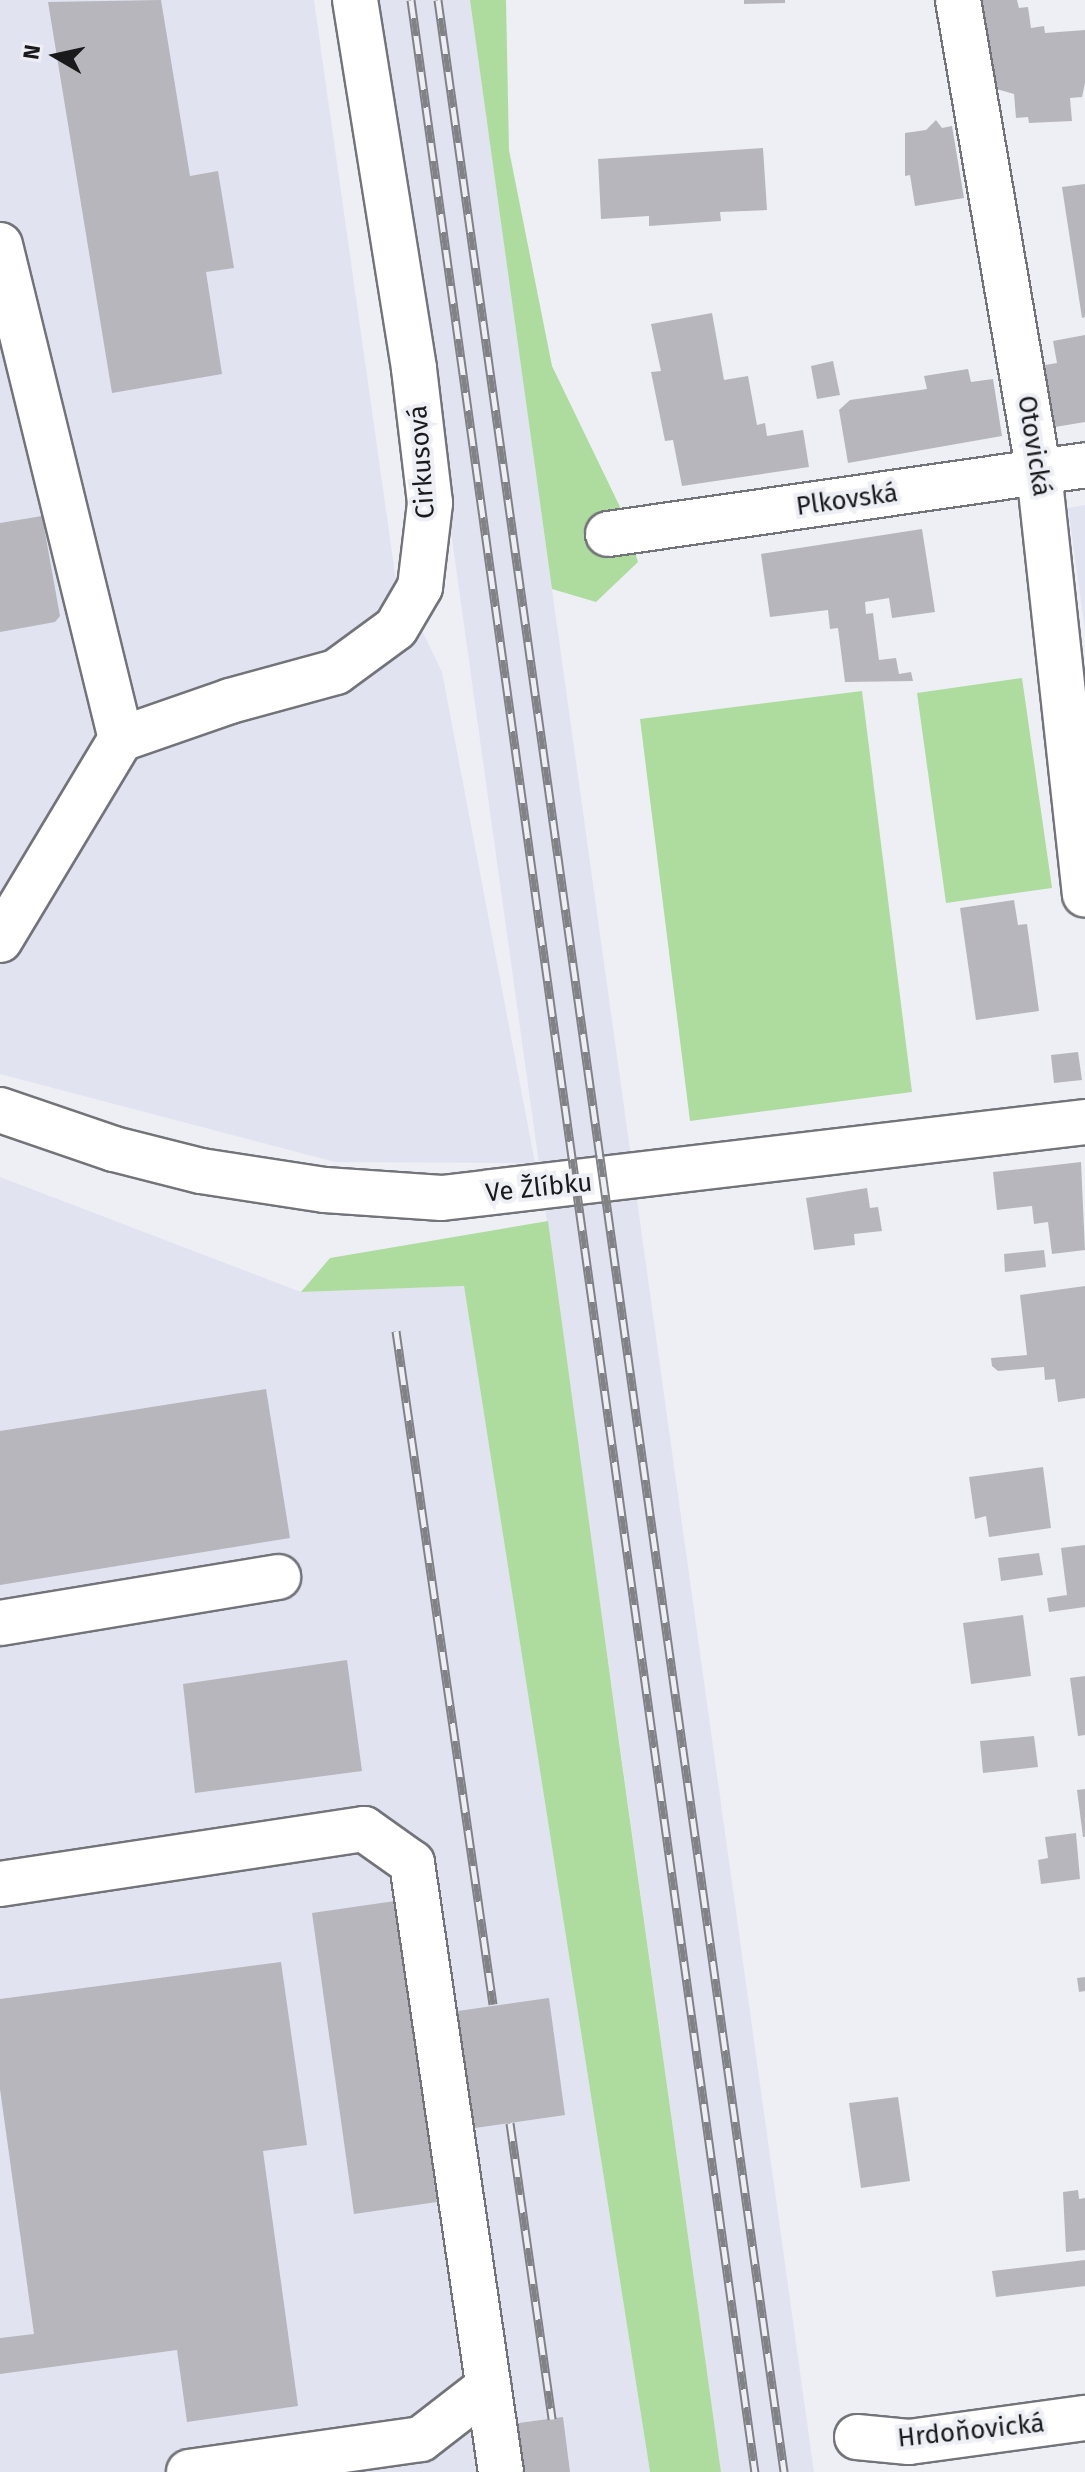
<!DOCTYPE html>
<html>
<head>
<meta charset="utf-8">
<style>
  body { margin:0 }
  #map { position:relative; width:1085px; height:2472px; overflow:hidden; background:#eeeff5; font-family:"Fira Sans",sans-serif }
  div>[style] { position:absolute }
  .built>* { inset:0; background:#e1e3f0 }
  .green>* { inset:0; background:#addc9e }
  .building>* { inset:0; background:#b6b6bc }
  .roads { filter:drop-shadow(2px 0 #737479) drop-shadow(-2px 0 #737479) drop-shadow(0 2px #737479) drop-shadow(0 -2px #737479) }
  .minor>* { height:44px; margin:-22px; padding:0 22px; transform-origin:22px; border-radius:22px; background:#fff }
  .rail>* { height:9px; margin-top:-4.5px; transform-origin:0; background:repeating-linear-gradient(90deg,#eeeff5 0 18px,#818286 0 36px); box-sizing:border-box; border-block:2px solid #818286 }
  span { translate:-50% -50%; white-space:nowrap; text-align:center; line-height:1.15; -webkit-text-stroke:8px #eeeff5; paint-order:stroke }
  .street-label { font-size:26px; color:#1a1a1c }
  .north { position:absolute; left:16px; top:16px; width:80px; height:80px; -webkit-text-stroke:6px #eeeff5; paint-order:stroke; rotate:279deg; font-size:22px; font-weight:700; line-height:32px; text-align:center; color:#1a1a1c }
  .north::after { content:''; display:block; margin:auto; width:28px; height:36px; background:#1a1a1c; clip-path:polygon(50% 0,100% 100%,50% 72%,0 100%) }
</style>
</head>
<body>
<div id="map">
  <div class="built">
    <div style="clip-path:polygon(0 0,314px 0,395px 574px,442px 672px,535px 1163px,335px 1162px,0 1074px)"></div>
    <div style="clip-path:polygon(377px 0,470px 0,814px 2472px,721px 2472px)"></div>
    <div style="clip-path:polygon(1085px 505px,1085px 631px,1068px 508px)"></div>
    <div style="clip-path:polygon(0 1177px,301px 1292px,464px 1286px,650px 2472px,0 2472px)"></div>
  </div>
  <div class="green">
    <div style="clip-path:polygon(470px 0,506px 0,509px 150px,552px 366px,621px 509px,638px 562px,596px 602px,552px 589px)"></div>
    <div style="clip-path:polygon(1022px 678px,1052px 888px,946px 903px,917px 693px)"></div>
    <div style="clip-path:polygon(862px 691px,912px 1092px,690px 1121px,640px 719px)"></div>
    <div style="clip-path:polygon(548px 1221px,620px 1749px,721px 2472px,650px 2472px,464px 1286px,301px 1292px,330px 1258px)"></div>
  </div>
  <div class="building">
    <div style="clip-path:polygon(161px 0,190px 176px,218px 171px,234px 268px,206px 272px,222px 374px,112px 393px,48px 2px)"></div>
    <div style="clip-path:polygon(744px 0,785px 0,785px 3px,744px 4px)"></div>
    <div style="clip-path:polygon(980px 0,1017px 0,1019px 8px,1028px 7px,1031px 28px,1044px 26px,1045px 33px,1085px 30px,1085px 83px,1082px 97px,1070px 98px,1072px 121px,1029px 123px,1028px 117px,1016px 118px,1014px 94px,993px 88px)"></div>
    <div style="clip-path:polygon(936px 120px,942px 128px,952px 126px,964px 198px,915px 206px,910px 175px,905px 176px,905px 133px,926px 130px)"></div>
    <div style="clip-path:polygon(763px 148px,767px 210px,720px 212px,721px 221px,649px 226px,649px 216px,601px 219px,598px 159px)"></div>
    <div style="clip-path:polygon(1085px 184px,1085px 317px,1082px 318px,1062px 187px)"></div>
    <div style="clip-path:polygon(712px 313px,724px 380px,748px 376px,757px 425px,765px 423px,767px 436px,803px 430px,809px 467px,682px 486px,673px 440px,665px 441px,651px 372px,661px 371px,651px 324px)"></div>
    <div style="clip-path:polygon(1085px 335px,1085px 422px,1049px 428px,1039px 366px,1057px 363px,1053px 341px)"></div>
    <div style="clip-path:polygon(833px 361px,840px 395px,817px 399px,811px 366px)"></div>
    <div style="clip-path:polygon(968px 369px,971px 382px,993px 379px,1002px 436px,848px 463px,839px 410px,850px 400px,927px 389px,924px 376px)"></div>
    <div style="clip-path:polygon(42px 516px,60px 616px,55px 622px,0 632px,0 523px)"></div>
    <div style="clip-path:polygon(922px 529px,935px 612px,892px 618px,889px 598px,865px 602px,866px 614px,873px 613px,879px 660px,896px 658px,899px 674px,911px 672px,913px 681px,845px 682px,838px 628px,830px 629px,828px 610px,770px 617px,761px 554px)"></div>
    <div style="clip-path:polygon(1014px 900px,1018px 925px,1027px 924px,1039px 1011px,976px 1020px,960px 908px)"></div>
    <div style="clip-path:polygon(1078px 1052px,1082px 1080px,1054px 1083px,1051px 1055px)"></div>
    <div style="clip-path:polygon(1081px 1162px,1085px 1250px,1052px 1254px,1048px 1222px,1034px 1224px,1032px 1206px,997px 1210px,993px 1172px)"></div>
    <div style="clip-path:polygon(867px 1188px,870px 1208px,878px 1207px,882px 1231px,854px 1234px,855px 1245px,814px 1250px,806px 1198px)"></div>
    <div style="clip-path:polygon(1044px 1250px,1046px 1267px,1005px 1272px,1004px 1254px)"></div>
    <div style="clip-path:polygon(1085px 1286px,1085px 1398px,1058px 1402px,1055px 1379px,1045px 1380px,1044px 1367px,998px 1371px,992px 1366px,991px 1358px,1027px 1355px,1020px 1295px)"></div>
    <div style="clip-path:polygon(266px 1389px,290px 1538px,0 1585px,0 1431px)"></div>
    <div style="clip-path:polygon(1043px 1467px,1051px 1528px,989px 1537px,986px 1516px,975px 1519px,969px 1477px)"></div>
    <div style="clip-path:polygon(1085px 1545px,1085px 1607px,1049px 1612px,1047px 1598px,1067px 1595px,1061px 1548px)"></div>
    <div style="clip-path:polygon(1039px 1553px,1043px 1575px,1001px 1581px,998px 1558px)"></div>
    <div style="clip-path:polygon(1023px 1615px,1031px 1676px,971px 1684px,963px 1623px)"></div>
    <div style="clip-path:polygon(347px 1660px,362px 1771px,195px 1793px,183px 1684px)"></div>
    <div style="clip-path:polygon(1085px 1676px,1085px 1735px,1078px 1736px,1070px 1678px)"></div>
    <div style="clip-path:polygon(1034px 1736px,1038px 1767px,983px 1773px,980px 1741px)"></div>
    <div style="clip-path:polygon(1085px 1789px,1085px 1837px,1083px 1837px,1077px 1790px)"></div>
    <div style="clip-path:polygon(1076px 1833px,1080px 1879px,1041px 1884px,1038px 1860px,1048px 1858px,1045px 1837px)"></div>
    <div style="clip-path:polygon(395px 1901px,437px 2202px,354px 2214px,312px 1913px)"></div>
    <div style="clip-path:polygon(281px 1962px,307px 2145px,263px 2151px,298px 2406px,187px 2422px,177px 2350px,0 2374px,0 2338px,34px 2334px,0 2089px,0 1999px)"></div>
    <div style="clip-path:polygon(1085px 1977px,1085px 1991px,1079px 1992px,1077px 1978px)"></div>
    <div style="clip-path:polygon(549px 1998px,565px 2115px,433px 2134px,416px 2017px)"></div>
    <div style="clip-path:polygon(898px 2097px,910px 2181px,861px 2188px,849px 2103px)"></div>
    <div style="clip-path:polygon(1078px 2190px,1079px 2199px,1085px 2198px,1085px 2250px,1066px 2252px,1063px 2192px)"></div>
    <div style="clip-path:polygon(1085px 2260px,1085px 2286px,996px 2297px,992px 2271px)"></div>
    <div style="clip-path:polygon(563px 2417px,570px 2472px,488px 2472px,482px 2428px)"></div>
  </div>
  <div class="roads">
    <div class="minor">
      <div style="left:958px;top:0;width:479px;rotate:80.3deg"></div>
      <div style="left:1039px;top:472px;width:425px;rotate:83.8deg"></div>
      <div style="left:0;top:245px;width:509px;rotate:76.24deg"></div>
      <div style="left:608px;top:534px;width:482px;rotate:-8.2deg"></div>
      <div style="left:0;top:940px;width:235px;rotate:-59deg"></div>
      <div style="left:121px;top:739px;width:115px;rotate:-19.2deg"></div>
      <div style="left:230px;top:701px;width:110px;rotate:-15.3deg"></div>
      <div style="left:336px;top:672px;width:74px;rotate:-36.3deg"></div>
      <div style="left:396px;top:628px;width:48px;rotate:-59.7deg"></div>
      <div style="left:420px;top:587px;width:85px;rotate:-83.2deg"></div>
      <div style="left:430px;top:503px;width:136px;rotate:-96.8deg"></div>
      <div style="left:414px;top:368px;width:373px;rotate:-99.1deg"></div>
      <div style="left:0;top:1110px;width:120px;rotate:18.9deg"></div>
      <div style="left:114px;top:1149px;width:90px;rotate:14.2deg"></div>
      <div style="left:201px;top:1171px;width:125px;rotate:8.7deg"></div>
      <div style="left:325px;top:1190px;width:117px;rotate:3.9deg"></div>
      <div style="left:442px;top:1198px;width:647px;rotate:-6.74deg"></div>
      <div style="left:0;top:1623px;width:282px;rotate:-9.4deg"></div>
      <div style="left:0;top:1884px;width:368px;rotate:-8.6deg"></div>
      <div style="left:364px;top:1829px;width:59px;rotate:35.3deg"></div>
      <div style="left:412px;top:1863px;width:615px;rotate:81.69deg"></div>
      <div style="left:857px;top:2437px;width:52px;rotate:5.5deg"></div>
      <div style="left:909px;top:2442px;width:178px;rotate:-7.8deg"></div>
      <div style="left:189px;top:2472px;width:234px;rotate:-8.1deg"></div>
      <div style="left:421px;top:2439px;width:85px;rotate:-37.8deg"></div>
    </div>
  </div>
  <div class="rail">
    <div style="left:411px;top:0;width:2496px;rotate:82.08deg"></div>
    <div style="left:438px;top:0;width:2496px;rotate:82.03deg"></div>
    <div style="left:396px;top:1331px;width:680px;rotate:81.8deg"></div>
    <div style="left:510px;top:2123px;width:299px;rotate:81.9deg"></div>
  </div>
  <div class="street-label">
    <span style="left:1034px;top:446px;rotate:81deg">Otovická</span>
    <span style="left:422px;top:462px;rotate:-94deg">Cirkusová</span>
    <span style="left:847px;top:500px;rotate:-8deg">Plkovská</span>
    <span style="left:539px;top:1188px;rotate:-6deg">Ve Žlíbku</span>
    <span style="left:971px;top:2431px;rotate:-6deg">Hrdoňovická</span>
  </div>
  <div class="north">N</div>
</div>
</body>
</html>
